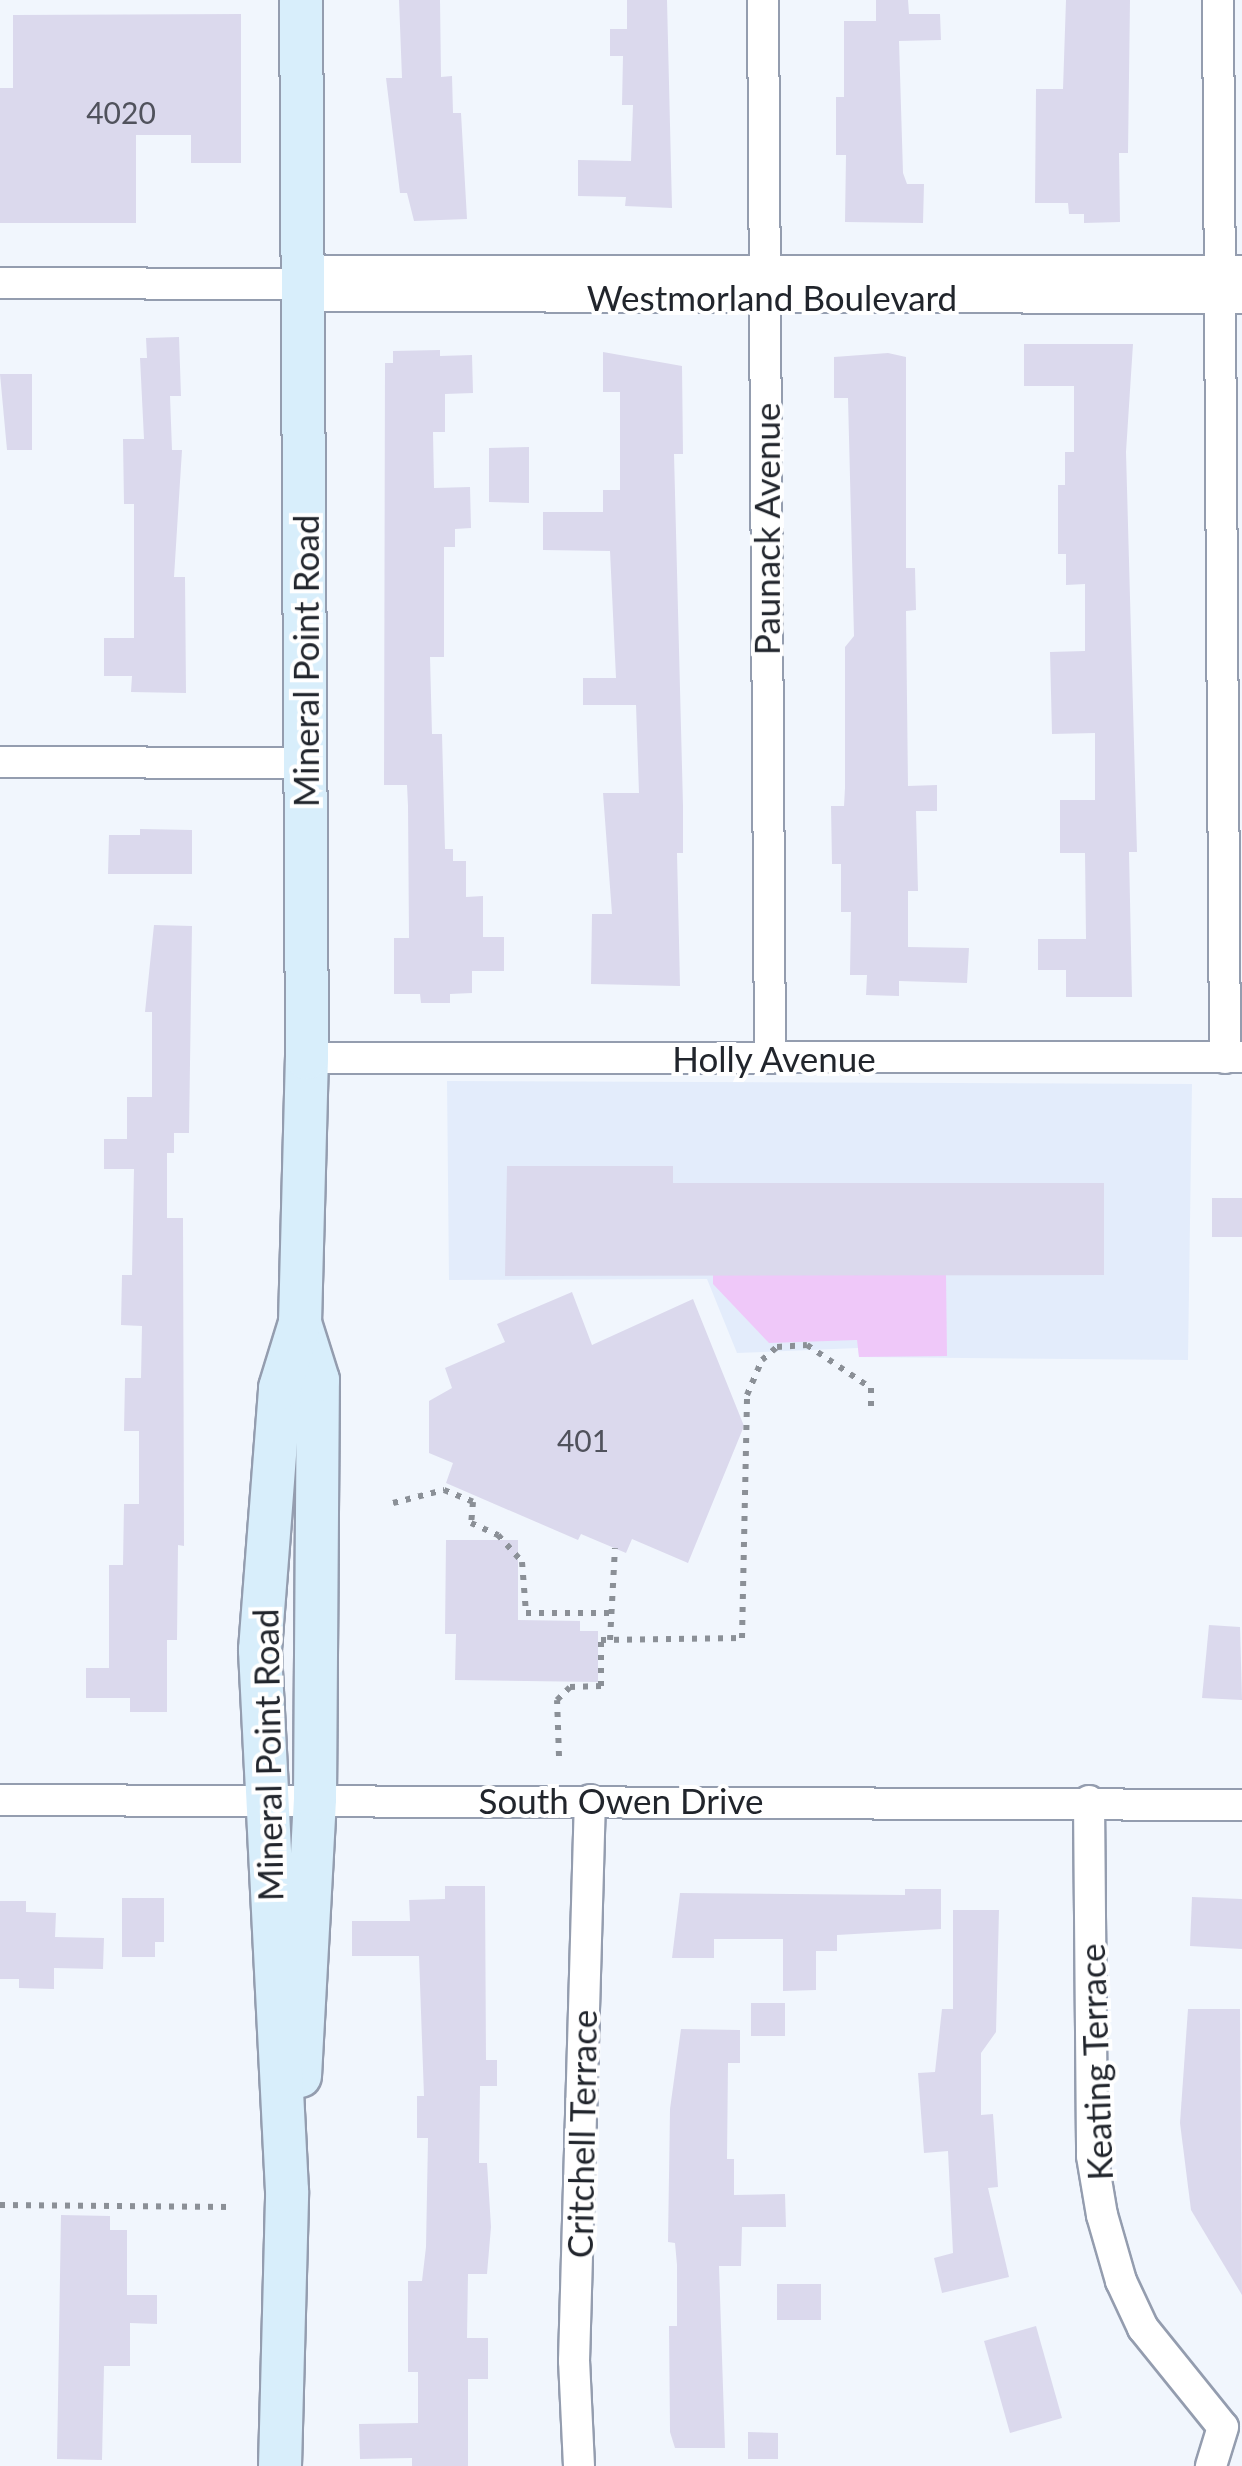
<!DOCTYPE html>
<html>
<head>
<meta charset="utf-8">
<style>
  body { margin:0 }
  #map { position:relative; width:1242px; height:2466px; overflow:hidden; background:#f1f6fd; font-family:Lato,sans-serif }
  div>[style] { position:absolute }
  .built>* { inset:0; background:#e3ecfb }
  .green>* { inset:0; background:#efc8f9 }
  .building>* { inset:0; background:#dbd9ed }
  .path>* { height:6px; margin-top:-3px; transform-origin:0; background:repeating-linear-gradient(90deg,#8b9097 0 5px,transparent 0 13px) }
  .roads { filter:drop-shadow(2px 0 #949daf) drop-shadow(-2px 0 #949daf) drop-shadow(0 2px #949daf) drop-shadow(0 -2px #949daf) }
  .street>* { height:30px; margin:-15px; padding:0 15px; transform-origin:15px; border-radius:15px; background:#fff }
  .secondary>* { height:42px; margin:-21px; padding:0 21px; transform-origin:21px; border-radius:21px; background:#d8eefb }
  span { translate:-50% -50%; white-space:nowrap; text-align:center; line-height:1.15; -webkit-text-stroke:8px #fff; paint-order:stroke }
  .number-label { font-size:30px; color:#50525c }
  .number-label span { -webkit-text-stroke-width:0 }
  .street-label { font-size:35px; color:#21252c }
</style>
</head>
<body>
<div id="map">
  <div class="built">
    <div style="clip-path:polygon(447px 1081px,1192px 1084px,1188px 1360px,859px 1357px,858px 1348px,737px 1353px,707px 1279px,449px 1280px)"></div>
  </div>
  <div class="green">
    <div style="clip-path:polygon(713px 1272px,946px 1274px,947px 1356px,859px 1357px,857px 1340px,769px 1343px,713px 1284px)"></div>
  </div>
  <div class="building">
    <div style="clip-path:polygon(399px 0,440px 0,441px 77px,452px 76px,453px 113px,461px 113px,467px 219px,414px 221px,407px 193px,400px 193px,386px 78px,402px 78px)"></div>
    <div style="clip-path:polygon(627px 0,667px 0,672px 208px,625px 206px,626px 197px,578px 196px,578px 160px,631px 161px,633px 105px,622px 105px,623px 56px,610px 56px,610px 29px,627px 29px)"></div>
    <div style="clip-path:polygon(876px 0,908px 0,909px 14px,940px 14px,941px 40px,899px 41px,903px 173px,907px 184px,924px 184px,923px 223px,845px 222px,846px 155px,836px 155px,836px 97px,844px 97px,844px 21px,876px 21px)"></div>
    <div style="clip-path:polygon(1066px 0,1130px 0,1128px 153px,1119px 153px,1120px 222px,1084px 223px,1084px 214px,1069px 214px,1068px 203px,1035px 203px,1036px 89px,1063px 89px)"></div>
    <div style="clip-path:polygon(241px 14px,241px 163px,191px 163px,191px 135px,136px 135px,136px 223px,0 223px,0 88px,13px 88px,13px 15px)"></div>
    <div style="clip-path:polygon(179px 337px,181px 396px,170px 396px,172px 450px,182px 450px,174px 577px,185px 577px,186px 693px,131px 692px,132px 676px,104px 676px,104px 638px,134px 638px,134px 504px,124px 504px,123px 439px,144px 439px,140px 358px,147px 358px,146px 338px)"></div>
    <div style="clip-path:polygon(1024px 344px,1133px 344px,1126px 452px,1137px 852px,1129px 852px,1132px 997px,1066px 997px,1066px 970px,1038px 970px,1038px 939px,1086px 939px,1085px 853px,1060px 853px,1060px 800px,1095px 800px,1095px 733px,1052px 734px,1050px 652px,1085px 651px,1085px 584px,1066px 585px,1066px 554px,1058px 554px,1058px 485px,1065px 485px,1065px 452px,1074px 452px,1074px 386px,1024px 386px)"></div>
    <div style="clip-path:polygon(440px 350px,440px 356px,472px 355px,473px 393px,445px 394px,445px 432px,433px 432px,434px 488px,470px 487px,471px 528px,455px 529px,455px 547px,444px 547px,444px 657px,430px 657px,432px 734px,442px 734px,445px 849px,453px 849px,453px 861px,466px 861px,466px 897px,483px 896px,483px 937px,504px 937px,504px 971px,472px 971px,472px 993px,450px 994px,450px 1003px,421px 1003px,420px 994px,394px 994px,394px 938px,409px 938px,408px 806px,407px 785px,384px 785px,385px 363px,393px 363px,393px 351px)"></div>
    <div style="clip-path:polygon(603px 352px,682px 366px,683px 454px,674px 454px,683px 806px,683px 853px,677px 853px,680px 986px,591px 984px,592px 914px,612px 914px,603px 793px,639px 793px,636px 705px,583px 705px,583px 678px,616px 678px,610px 551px,543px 550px,543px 512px,603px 512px,603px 490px,620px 490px,620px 392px,603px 392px)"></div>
    <div style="clip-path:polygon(888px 353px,906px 357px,906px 568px,915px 568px,916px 610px,906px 611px,908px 786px,937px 785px,937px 811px,916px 811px,918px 891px,908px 891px,908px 947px,969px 948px,967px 983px,899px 981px,899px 996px,866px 995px,867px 975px,850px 975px,851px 912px,841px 912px,841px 864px,832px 864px,831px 806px,844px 806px,845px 788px,845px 647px,854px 636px,848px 398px,834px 398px,834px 357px)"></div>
    <div style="clip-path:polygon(0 374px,32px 374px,32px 450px,7px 450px)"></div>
    <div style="clip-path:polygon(529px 447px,529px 503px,489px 502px,489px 448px)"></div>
    <div style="clip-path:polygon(140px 829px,192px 830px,192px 874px,108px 874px,109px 835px,140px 835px)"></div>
    <div style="clip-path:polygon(154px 925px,192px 926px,189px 1133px,174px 1133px,174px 1153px,167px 1153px,167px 1218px,183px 1218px,184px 1546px,178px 1545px,177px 1640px,167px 1640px,167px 1712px,130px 1712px,130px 1698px,86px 1698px,86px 1668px,109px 1668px,109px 1565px,123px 1565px,124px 1504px,139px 1504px,139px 1431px,124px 1431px,125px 1378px,141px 1378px,142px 1326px,121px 1325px,122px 1275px,132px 1275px,134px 1169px,104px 1169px,104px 1139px,127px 1139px,127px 1097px,152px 1097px,152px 1012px,145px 1012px)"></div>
    <div style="clip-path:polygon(507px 1166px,673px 1166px,673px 1183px,1104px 1183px,1104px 1275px,505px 1276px)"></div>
    <div style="clip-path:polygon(1212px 1198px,1242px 1198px,1242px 1237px,1212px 1237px)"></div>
    <div style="clip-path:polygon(572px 1292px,592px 1345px,693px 1299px,744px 1426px,688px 1563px,632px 1539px,626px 1553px,581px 1534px,578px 1540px,446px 1483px,453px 1463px,429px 1453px,429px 1401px,452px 1388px,445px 1368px,505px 1342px,497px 1324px)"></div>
    <div style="clip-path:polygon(446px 1540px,518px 1540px,518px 1620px,580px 1621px,580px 1631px,598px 1631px,598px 1682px,455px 1680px,456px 1634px,445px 1634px)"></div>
    <div style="clip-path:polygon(1209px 1625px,1240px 1627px,1242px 1700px,1202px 1698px)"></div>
    <div style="clip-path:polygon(445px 1886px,485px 1886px,486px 2060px,497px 2060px,497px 2086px,480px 2086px,479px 2163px,487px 2163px,491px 2227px,487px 2274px,468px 2274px,467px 2338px,488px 2338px,488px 2379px,468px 2379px,468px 2466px,412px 2466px,412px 2458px,360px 2459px,359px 2424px,418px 2423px,418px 2372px,408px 2372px,408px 2281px,422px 2281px,426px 2247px,428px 2138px,417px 2138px,417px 2096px,424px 2096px,419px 1956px,352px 1956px,352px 1921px,410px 1921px,409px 1900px,445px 1899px)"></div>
    <div style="clip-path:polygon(905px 1889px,941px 1889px,941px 1929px,837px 1935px,837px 1951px,816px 1951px,816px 1990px,783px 1991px,783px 1939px,714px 1939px,714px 1958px,672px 1958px,680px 1893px,905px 1895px)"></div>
    <div style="clip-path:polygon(1192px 1897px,1242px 1899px,1242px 1949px,1190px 1946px)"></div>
    <div style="clip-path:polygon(122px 1898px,164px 1898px,164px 1942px,155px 1942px,155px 1957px,122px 1957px)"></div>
    <div style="clip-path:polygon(0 1901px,26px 1901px,26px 1912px,56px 1913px,55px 1937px,104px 1938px,103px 1969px,54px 1968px,54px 1989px,19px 1988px,19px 1979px,0 1979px)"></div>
    <div style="clip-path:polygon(953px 1910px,999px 1910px,996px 2032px,981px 2053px,981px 2115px,993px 2114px,998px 2187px,988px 2188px,1009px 2277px,942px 2293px,934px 2258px,953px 2253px,948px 2151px,924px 2153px,918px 2073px,935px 2072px,942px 2009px,953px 2009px)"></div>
    <div style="clip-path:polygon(751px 2003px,785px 2003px,785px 2036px,751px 2036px)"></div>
    <div style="clip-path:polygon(1188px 2009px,1240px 2009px,1242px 2295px,1191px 2210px,1180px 2123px)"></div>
    <div style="clip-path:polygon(681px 2029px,740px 2030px,740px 2063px,728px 2063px,727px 2159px,734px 2159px,734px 2195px,785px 2194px,786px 2227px,742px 2227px,741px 2266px,719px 2266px,725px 2448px,675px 2448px,670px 2432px,669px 2326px,677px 2326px,677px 2265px,675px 2243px,668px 2242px,670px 2109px)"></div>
    <div style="clip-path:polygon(61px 2215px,110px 2216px,110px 2230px,127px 2230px,127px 2295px,157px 2295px,157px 2324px,130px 2323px,130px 2366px,104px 2366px,102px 2460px,57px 2459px)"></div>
    <div style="clip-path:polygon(777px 2284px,821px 2284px,821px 2320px,777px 2320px)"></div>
    <div style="clip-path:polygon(1036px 2326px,1062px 2418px,1010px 2433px,984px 2341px)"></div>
    <div style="clip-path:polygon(748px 2432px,778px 2433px,778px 2459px,748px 2459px)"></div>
  </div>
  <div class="path">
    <div style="left:393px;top:1503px;width:53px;rotate:-14.3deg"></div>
    <div style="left:444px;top:1490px;width:31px;rotate:22deg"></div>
    <div style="left:473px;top:1502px;width:21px;rotate:95deg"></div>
    <div style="left:471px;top:1523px;width:30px;rotate:24deg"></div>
    <div style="left:498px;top:1535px;width:36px;rotate:48deg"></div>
    <div style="left:522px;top:1562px;width:51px;rotate:85.5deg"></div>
    <div style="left:526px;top:1613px;width:84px"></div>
    <div style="left:610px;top:1640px;width:92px;rotate:-86.9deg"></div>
    <div style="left:559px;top:1756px;width:56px;rotate:-92deg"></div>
    <div style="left:557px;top:1700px;width:18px;rotate:-45deg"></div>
    <div style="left:570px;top:1687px;width:31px;rotate:-2deg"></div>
    <div style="left:601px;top:1686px;width:46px;rotate:-90deg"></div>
    <div style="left:601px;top:1640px;width:141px;rotate:-0.8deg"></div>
    <div style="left:742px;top:1638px;width:243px;rotate:-88.8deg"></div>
    <div style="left:747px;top:1395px;width:38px;rotate:-67deg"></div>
    <div style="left:762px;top:1360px;width:20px;rotate:-41deg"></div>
    <div style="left:777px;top:1347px;width:30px;rotate:-4deg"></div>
    <div style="left:807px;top:1345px;width:77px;rotate:33.9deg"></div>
    <div style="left:871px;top:1388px;width:22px;rotate:90deg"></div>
    <div style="left:0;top:2205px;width:231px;rotate:0.5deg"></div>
  </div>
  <div class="roads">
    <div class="street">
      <div style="left:763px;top:0;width:1058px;rotate:89.62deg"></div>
      <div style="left:1218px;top:0;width:1058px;rotate:89.62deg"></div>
      <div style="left:302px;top:271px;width:940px"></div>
      <div style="left:0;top:283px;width:302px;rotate:0.2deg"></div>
      <div style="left:302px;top:296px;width:940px;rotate:0.12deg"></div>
      <div style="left:0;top:762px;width:305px;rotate:0.2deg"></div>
      <div style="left:307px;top:1058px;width:935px;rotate:-0.06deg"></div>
      <div style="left:0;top:1800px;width:1242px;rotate:0.23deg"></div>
      <div style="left:1089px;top:1801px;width:355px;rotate:89.5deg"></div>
      <div style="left:1092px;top:2156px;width:60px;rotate:80.4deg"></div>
      <div style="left:1102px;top:2215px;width:69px;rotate:73.9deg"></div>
      <div style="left:1121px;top:2281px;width:52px;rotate:64.9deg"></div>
      <div style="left:1143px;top:2328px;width:127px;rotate:51.1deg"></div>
      <div style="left:1223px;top:2427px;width:41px;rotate:107.1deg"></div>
      <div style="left:579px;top:2466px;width:105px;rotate:-92.7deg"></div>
      <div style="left:574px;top:2361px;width:561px;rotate:-88.37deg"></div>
    </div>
    <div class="secondary">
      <div style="left:300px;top:2076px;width:277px;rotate:-86.9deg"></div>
      <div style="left:315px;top:1799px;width:419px;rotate:-89.6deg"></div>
      <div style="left:318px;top:1380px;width:60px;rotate:-107.5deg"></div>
      <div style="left:280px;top:2466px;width:275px;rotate:-88.5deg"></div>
      <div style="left:287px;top:2191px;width:542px;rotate:-92.86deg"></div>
      <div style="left:260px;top:1650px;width:263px;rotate:-85.6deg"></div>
      <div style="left:280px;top:1388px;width:68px;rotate:-72.9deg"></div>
      <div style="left:300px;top:1323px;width:265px;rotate:-88.5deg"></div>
      <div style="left:307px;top:1058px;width:1058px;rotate:-90.32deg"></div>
    </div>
  </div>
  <div class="number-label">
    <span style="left:121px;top:112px">4020</span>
    <span style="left:583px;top:1440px">401</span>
  </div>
  <div class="street-label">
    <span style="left:772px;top:297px">Westmorland Boulevard</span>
    <span style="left:766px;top:529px;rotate:-90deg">Paunack Avenue</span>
    <span style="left:305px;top:661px;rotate:-90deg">Mineral Point Road</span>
    <span style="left:774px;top:1058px">Holly Avenue</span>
    <span style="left:267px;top:1755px;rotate:-91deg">Mineral Point Road</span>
    <span style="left:621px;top:1800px">South Owen Drive</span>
    <span style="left:1095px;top:2062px;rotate:-92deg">Keating Terrace</span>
    <span style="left:581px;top:2134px;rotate:-89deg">Critchell Terrace</span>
  </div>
</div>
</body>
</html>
